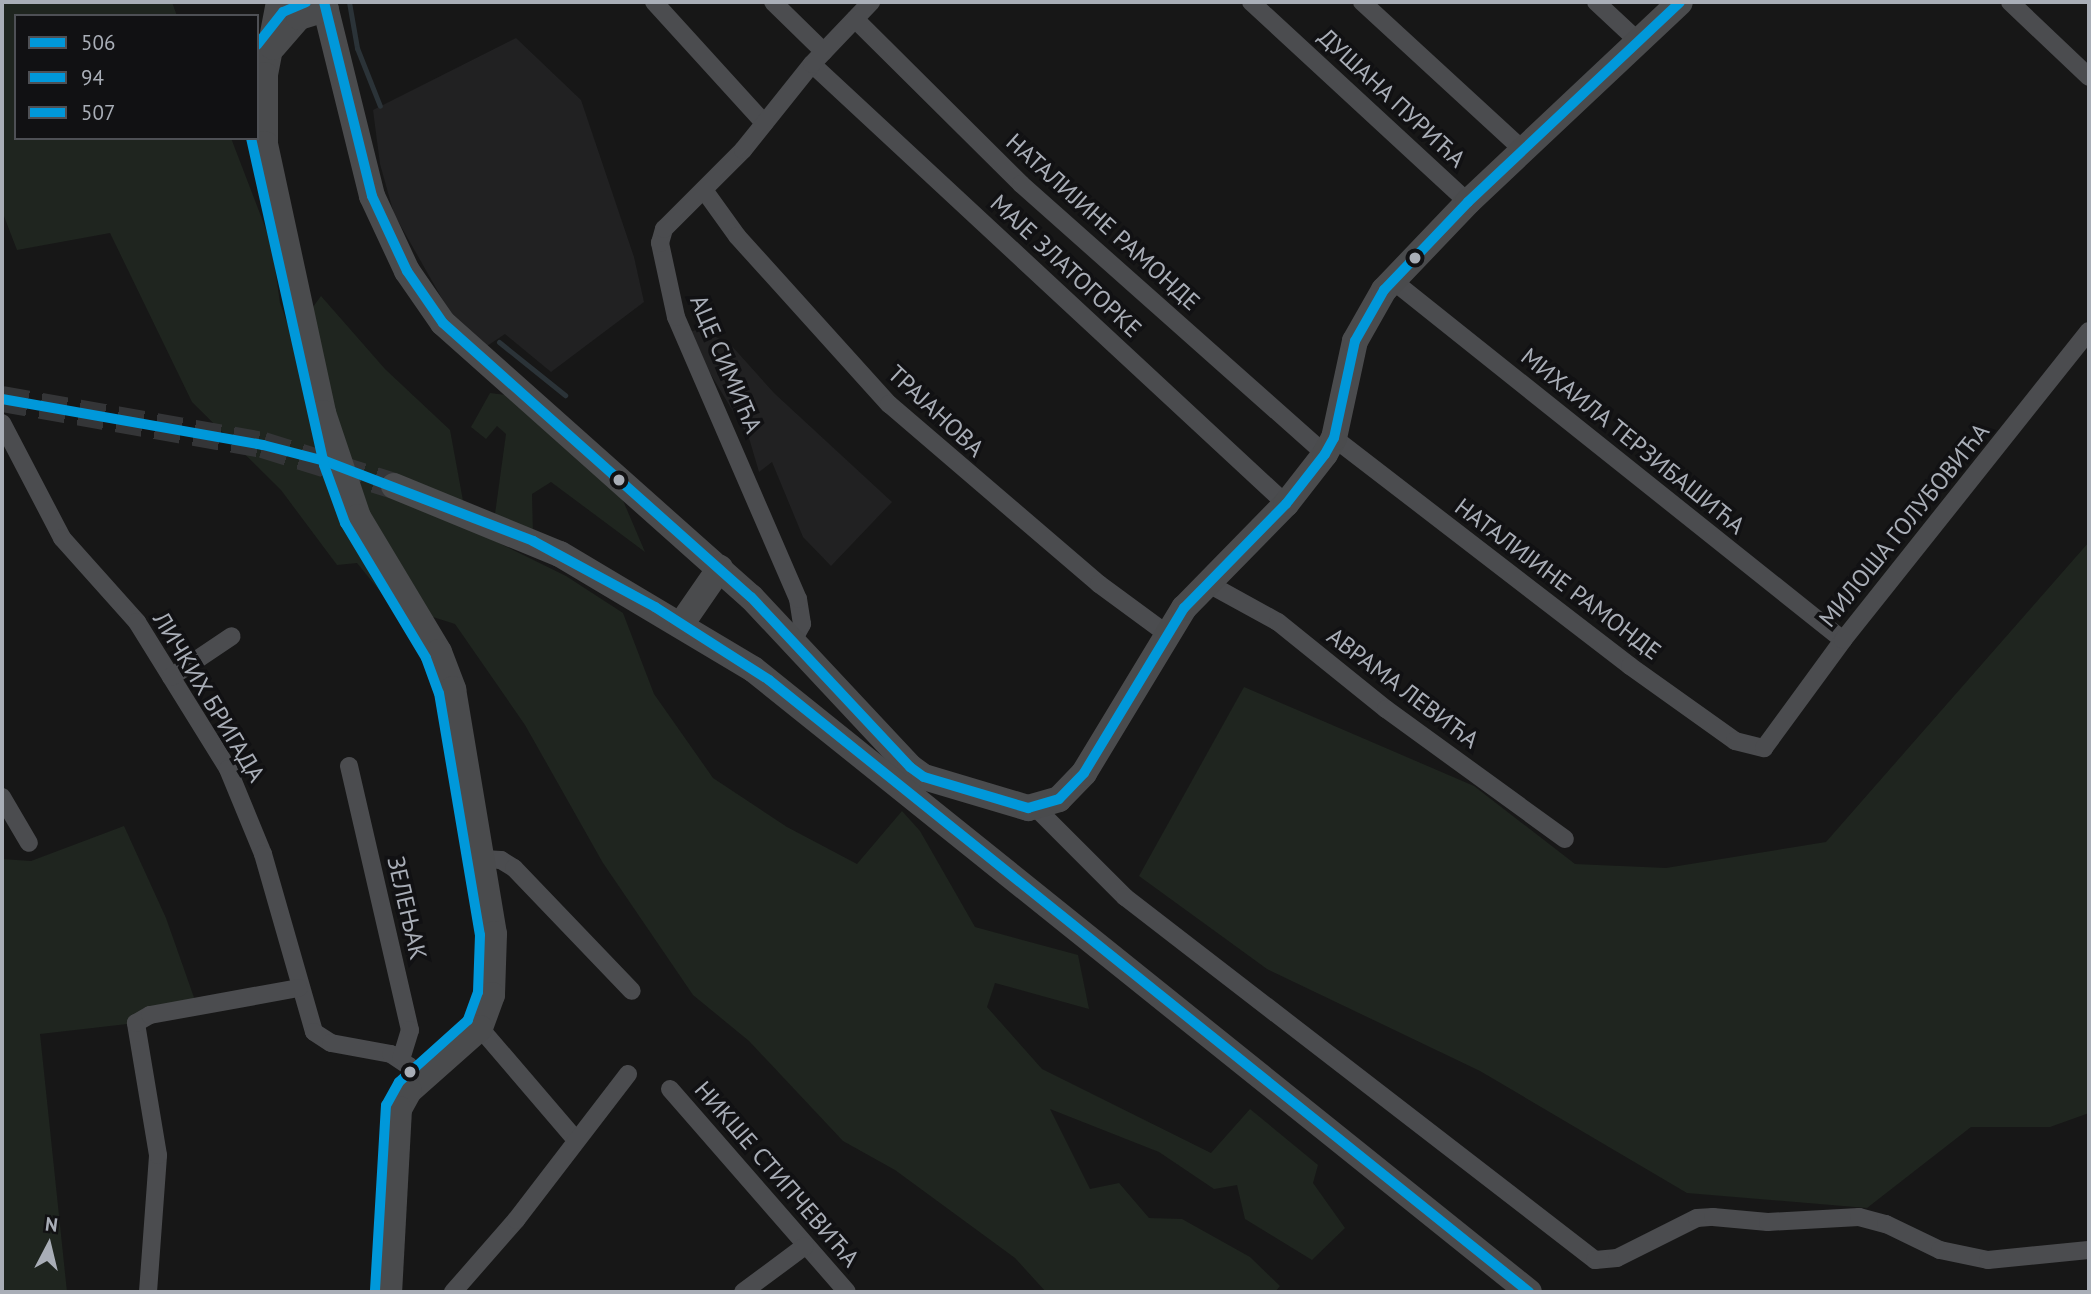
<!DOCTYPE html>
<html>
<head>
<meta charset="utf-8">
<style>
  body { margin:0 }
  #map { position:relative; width:2091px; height:1294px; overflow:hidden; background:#171717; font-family:"PT Sans",sans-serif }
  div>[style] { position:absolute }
  .built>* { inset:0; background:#212122 }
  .green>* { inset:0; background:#1f251f }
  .stream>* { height:5px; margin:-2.5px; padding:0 2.5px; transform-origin:2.5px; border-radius:2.5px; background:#2b3338 }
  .secondary-tunnel>* { height:26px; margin-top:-13px; transform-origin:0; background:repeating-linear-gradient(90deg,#343537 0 26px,transparent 0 39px) }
  .street>* { height:18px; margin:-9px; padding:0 9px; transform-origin:9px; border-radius:9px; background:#4b4c4f }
  .secondary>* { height:26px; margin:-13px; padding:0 13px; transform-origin:13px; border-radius:13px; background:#4a4b4d }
  .bus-1>* { height:10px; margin:-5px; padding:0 5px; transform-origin:5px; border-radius:5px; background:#0098da }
  .bus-2>* { height:10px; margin:-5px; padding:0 5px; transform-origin:5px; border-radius:5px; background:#0098da }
  .bus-3>* { height:10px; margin:-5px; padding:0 5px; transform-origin:5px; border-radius:5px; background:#0098da }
  .dots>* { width:19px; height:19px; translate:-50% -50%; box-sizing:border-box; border:4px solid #111113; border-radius:50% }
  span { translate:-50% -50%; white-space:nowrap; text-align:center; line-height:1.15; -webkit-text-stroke:7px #111113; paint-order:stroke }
  .street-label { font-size:24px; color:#a9aeb7 }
  .frame { position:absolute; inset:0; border:4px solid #a9aeb7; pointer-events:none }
  .legend { position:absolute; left:14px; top:14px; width:245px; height:126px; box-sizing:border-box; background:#111113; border:2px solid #4e5055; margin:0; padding:9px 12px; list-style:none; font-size:21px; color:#a9aeb7 }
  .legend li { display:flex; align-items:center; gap:14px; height:35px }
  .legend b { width:35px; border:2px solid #4e5055 }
  .north { position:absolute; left:14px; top:1210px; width:70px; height:70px; -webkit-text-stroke:5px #111113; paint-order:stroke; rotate:7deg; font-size:19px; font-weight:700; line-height:28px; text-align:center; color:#a9aeb7 }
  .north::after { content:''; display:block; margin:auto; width:24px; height:32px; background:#a9aeb7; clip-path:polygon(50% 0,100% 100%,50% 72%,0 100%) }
</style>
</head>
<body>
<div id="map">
  <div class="built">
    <div style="clip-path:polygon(516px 38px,581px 100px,634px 257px,644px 302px,551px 372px,505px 334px,481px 350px,453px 318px,394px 214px,380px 164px,373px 110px)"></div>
    <div style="clip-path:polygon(700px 329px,730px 344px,774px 393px,892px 502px,831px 566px,803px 537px,772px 462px,759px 472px,749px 438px,686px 333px)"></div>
  </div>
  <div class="green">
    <div style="clip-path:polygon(2px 2px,172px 2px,177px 16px,16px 16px,16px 138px,231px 138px,272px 245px,280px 303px,292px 336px,321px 296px,385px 369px,450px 430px,468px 528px,566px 576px,623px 613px,654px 694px,713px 778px,787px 827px,857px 864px,902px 811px,920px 831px,975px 927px,1078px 955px,1089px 1009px,995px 983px,987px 1007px,1042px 1069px,1211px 1153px,1250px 1109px,1318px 1165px,1313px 1183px,1345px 1228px,1312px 1260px,1245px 1219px,1237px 1185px,1214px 1189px,1159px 1152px,1050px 1109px,1090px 1189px,1119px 1183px,1149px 1218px,1182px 1219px,1250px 1257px,1280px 1286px,1275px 1292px,1046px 1292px,1015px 1258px,895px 1170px,843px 1141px,749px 1041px,693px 995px,603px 863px,525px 725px,455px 624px,433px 617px,410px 628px,357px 563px,337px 565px,281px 490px,192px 402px,110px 233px,17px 250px,2px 211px)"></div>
    <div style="clip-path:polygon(490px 393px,506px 395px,616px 484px,645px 552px,551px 482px,532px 494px,533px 535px,495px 514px,506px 434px,497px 426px,486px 439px,471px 427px)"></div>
    <div style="clip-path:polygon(2089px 542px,2089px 1113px,2050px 1127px,1971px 1127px,1867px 1208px,1687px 1193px,1480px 1071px,1267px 969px,1139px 876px,1244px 687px,1474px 786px,1575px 864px,1666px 868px,1826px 842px)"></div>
    <div style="clip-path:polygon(124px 826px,166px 918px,197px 1006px,136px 1023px,40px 1034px,67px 1292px,2px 1292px,2px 859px,31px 861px)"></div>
  </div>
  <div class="stream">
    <div style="left:349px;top:2px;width:47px;rotate:80.1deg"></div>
    <div style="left:357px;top:48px;width:62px;rotate:68.4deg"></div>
    <div style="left:499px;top:342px;width:85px;rotate:38.8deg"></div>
  </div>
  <div class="secondary-tunnel">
    <div style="left:2px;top:399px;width:265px;rotate:10deg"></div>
    <div style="left:263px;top:445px;width:137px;rotate:17.4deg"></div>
  </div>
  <div class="street">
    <div style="left:654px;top:2px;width:164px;rotate:47.7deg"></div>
    <div style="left:773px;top:2px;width:71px;rotate:44.4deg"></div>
    <div style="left:1251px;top:2px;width:295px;rotate:42.7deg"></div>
    <div style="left:1362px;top:2px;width:217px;rotate:42.6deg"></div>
    <div style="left:1596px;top:2px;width:57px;rotate:42.9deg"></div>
    <div style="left:2010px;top:2px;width:109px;rotate:43.5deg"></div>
    <div style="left:855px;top:19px;width:234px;rotate:44.8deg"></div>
    <div style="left:1021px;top:184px;width:407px;rotate:41.6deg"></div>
    <div style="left:812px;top:64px;width:647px;rotate:42.87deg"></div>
    <div style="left:704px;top:190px;width:57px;rotate:54.3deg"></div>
    <div style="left:737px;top:236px;width:227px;rotate:47.9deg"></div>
    <div style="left:889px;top:404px;width:277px;rotate:40.6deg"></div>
    <div style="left:1099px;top:584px;width:84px;rotate:36.3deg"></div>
    <div style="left:1392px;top:280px;width:577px;rotate:38.6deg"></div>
    <div style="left:2px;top:423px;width:130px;rotate:62.4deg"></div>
    <div style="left:62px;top:538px;width:113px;rotate:48.2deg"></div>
    <div style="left:137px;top:622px;width:173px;rotate:58.2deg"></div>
    <div style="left:228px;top:769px;width:92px;rotate:67.6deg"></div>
    <div style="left:263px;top:854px;width:185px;rotate:74deg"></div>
    <div style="left:314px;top:1032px;width:20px;rotate:33deg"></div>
    <div style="left:331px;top:1043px;width:61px;rotate:10.4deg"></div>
    <div style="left:391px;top:1054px;width:22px;rotate:34deg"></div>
    <div style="left:409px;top:1066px;width:19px;rotate:58deg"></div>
    <div style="left:1334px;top:438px;width:374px;rotate:37.6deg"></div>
    <div style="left:1630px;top:666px;width:129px;rotate:35.5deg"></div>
    <div style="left:1735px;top:741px;width:30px;rotate:14deg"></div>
    <div style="left:1764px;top:748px;width:134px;rotate:-53.8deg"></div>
    <div style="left:1843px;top:640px;width:395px;rotate:-51.5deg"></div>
    <div style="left:1207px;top:583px;width:81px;rotate:28.8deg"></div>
    <div style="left:1278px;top:622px;width:139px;rotate:38.9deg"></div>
    <div style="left:1386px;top:709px;width:221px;rotate:36deg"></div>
    <div style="left:791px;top:644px;width:23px;rotate:-61deg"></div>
    <div style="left:802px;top:624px;width:25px;rotate:-99deg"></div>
    <div style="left:798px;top:599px;width:307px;rotate:-113.4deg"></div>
    <div style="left:676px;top:317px;width:76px;rotate:-102.2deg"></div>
    <div style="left:660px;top:243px;width:15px;rotate:-74deg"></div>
    <div style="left:664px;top:229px;width:112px;rotate:-45deg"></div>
    <div style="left:743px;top:150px;width:110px;rotate:-51.3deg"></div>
    <div style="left:812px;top:64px;width:86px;rotate:-46.4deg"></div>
    <div style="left:171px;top:677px;width:73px;rotate:-33.9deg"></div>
    <div style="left:349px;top:766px;width:271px;rotate:77deg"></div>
    <div style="left:410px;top:1030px;width:30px;rotate:107deg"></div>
    <div style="left:2px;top:797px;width:53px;rotate:59.6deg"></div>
    <div style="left:1036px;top:808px;width:126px;rotate:45deg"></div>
    <div style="left:1125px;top:897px;width:594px;rotate:37.68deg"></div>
    <div style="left:1595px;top:1260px;width:22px;rotate:-5deg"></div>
    <div style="left:1617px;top:1258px;width:89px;rotate:-26.6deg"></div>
    <div style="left:1697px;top:1218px;width:16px;rotate:-4deg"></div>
    <div style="left:1713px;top:1217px;width:55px;rotate:5.2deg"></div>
    <div style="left:1768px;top:1222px;width:91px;rotate:-3.1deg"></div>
    <div style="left:1859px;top:1217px;width:28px;rotate:15deg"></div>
    <div style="left:1886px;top:1224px;width:60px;rotate:25.7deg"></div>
    <div style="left:1940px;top:1250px;width:49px;rotate:11.8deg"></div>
    <div style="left:1988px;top:1260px;width:101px;rotate:-5.7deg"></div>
    <div style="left:483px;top:859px;width:18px;rotate:3deg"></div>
    <div style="left:501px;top:860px;width:15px;rotate:32deg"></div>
    <div style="left:514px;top:868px;width:170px;rotate:46.2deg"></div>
    <div style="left:480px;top:1028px;width:148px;rotate:49.4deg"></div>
    <div style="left:670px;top:1089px;width:269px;rotate:48.9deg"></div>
    <div style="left:148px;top:1292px;width:137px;rotate:-85.8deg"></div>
    <div style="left:158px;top:1155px;width:134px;rotate:-99.5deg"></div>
    <div style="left:136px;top:1023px;width:16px;rotate:-30deg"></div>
    <div style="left:150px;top:1015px;width:151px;rotate:-10.3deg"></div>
    <div style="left:453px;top:1292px;width:96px;rotate:-48.8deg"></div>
    <div style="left:516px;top:1220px;width:184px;rotate:-52.5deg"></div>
    <div style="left:743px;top:1292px;width:77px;rotate:-36.6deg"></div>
  </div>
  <div class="secondary">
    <div style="left:279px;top:2px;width:74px;rotate:100.9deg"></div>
    <div style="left:265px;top:75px;width:69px;rotate:90deg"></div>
    <div style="left:265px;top:144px;width:275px;rotate:77.8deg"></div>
    <div style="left:323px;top:413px;width:110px;rotate:71.4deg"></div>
    <div style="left:358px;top:517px;width:157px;rotate:59deg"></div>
    <div style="left:439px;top:652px;width:40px;rotate:69deg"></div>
    <div style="left:453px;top:689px;width:248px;rotate:80.5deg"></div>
    <div style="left:494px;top:934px;width:61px;rotate:91.9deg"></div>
    <div style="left:492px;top:995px;width:35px;rotate:110deg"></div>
    <div style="left:480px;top:1028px;width:95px;rotate:138.4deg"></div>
    <div style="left:409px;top:1091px;width:21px;rotate:119deg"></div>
    <div style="left:399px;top:1109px;width:183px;rotate:93.1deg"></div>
    <div style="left:324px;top:2px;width:200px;rotate:76.1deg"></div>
    <div style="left:372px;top:196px;width:83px;rotate:65deg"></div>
    <div style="left:407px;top:271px;width:63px;rotate:55.3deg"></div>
    <div style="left:443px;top:323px;width:412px;rotate:41.7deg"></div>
    <div style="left:751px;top:597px;width:233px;rotate:46.9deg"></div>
    <div style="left:910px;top:767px;width:17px;rotate:36deg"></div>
    <div style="left:924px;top:777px;width:109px;rotate:16.6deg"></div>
    <div style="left:1028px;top:808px;width:32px;rotate:-16deg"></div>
    <div style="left:1059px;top:799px;width:36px;rotate:-46deg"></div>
    <div style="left:1084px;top:773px;width:193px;rotate:-58.8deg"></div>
    <div style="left:1184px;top:608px;width:146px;rotate:-45.6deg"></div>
    <div style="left:1286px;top:504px;width:63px;rotate:-52deg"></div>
    <div style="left:1325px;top:454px;width:18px;rotate:-61deg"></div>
    <div style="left:1334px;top:438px;width:99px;rotate:-77.8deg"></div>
    <div style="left:1355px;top:341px;width:59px;rotate:-60.4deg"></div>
    <div style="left:1384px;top:290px;width:122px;rotate:-46.3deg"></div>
    <div style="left:1468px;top:202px;width:291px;rotate:-43.3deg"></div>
    <div style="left:273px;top:47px;width:40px;rotate:-49deg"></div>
    <div style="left:299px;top:17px;width:28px;rotate:-17deg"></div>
    <div style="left:394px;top:486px;width:179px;rotate:22.3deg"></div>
    <div style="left:560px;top:554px;width:225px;rotate:30.8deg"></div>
    <div style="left:753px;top:669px;width:995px;rotate:38.76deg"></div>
    <div style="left:682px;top:623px;width:67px;rotate:-55.4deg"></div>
  </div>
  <div class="bus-1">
    <div style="left:324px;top:2px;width:200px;rotate:76.1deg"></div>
    <div style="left:372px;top:196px;width:83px;rotate:65deg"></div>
    <div style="left:407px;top:271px;width:63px;rotate:55.3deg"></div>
    <div style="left:443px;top:323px;width:412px;rotate:41.7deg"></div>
    <div style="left:751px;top:597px;width:233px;rotate:46.9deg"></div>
    <div style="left:910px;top:767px;width:17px;rotate:36deg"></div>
    <div style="left:924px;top:777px;width:109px;rotate:16.6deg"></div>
    <div style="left:1028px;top:808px;width:32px;rotate:-16deg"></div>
    <div style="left:1059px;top:799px;width:36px;rotate:-46deg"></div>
    <div style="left:1084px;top:773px;width:193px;rotate:-58.8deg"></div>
    <div style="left:1184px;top:608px;width:146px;rotate:-45.6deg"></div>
    <div style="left:1286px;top:504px;width:63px;rotate:-52deg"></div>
    <div style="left:1325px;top:454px;width:18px;rotate:-61deg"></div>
    <div style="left:1334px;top:438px;width:99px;rotate:-77.8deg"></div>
    <div style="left:1355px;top:341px;width:59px;rotate:-60.4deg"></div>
    <div style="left:1384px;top:290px;width:122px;rotate:-46.3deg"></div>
    <div style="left:1468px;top:202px;width:291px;rotate:-43.3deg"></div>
  </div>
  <div class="bus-2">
    <div style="left:2px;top:399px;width:265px;rotate:10deg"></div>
    <div style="left:263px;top:445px;width:64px;rotate:14.5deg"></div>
    <div style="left:325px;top:461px;width:223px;rotate:21deg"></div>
    <div style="left:533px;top:541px;width:139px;rotate:28.4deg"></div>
    <div style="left:655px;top:607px;width:135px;rotate:32.6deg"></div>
    <div style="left:769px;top:680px;width:976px;rotate:38.84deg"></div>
  </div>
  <div class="bus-3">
    <div style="left:257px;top:45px;width:42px;rotate:-51.8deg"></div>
    <div style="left:283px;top:12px;width:25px;rotate:-23deg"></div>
    <div style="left:251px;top:138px;width:335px;rotate:77.4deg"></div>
    <div style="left:324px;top:465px;width:62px;rotate:70.1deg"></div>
    <div style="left:345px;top:523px;width:157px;rotate:59deg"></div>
    <div style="left:426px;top:658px;width:37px;rotate:70deg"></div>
    <div style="left:439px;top:693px;width:245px;rotate:80.4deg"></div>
    <div style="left:480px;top:935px;width:57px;rotate:92deg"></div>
    <div style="left:478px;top:992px;width:30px;rotate:110deg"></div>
    <div style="left:468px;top:1020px;width:93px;rotate:138.1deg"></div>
    <div style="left:399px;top:1082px;width:26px;rotate:119deg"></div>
    <div style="left:386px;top:1105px;width:186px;rotate:93.4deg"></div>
  </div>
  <div class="dots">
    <div style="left:1415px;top:258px;background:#a9aeb7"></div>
    <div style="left:619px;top:480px;background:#a9aeb7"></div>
    <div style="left:410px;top:1072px;background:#a9aeb7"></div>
  </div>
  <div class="street-label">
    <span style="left:1392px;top:98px;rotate:43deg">ДУШАНА ПУРИЋА</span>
    <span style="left:1103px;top:222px;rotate:42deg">НАТАЛИЈИНЕ РАМОНДЕ</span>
    <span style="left:1066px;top:266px;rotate:43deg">МАЈЕ ЗЛАТОГОРКЕ</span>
    <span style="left:726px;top:364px;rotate:67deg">АЦЕ СИМИЋА</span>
    <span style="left:936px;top:411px;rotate:43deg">ТРАЈАНОВА</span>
    <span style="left:1633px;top:441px;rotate:39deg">МИХАИЛА ТЕРЗИБАШИЋА</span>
    <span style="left:1904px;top:525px;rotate:-51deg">МИЛОША ГОЛУБОВИЋА</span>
    <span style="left:1558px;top:579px;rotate:37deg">НАТАЛИЈИНЕ РАМОНДЕ</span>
    <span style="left:1403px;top:688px;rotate:37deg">АВРАМА ЛЕВИЋА</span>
    <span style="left:209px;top:697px;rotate:59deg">ЛИЧКИХ БРИГАДА</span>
    <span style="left:407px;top:908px;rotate:77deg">ЗЕЛЕЊАК</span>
    <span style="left:777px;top:1174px;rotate:49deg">НИКШЕ СТИПЧЕВИЋА</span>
  </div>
  <div class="frame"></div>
  <ul class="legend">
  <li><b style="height:9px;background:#0098da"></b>506</li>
  <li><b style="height:9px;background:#0098da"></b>94</li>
  <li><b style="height:9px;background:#0098da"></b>507</li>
  </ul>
  <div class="north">N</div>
</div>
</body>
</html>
